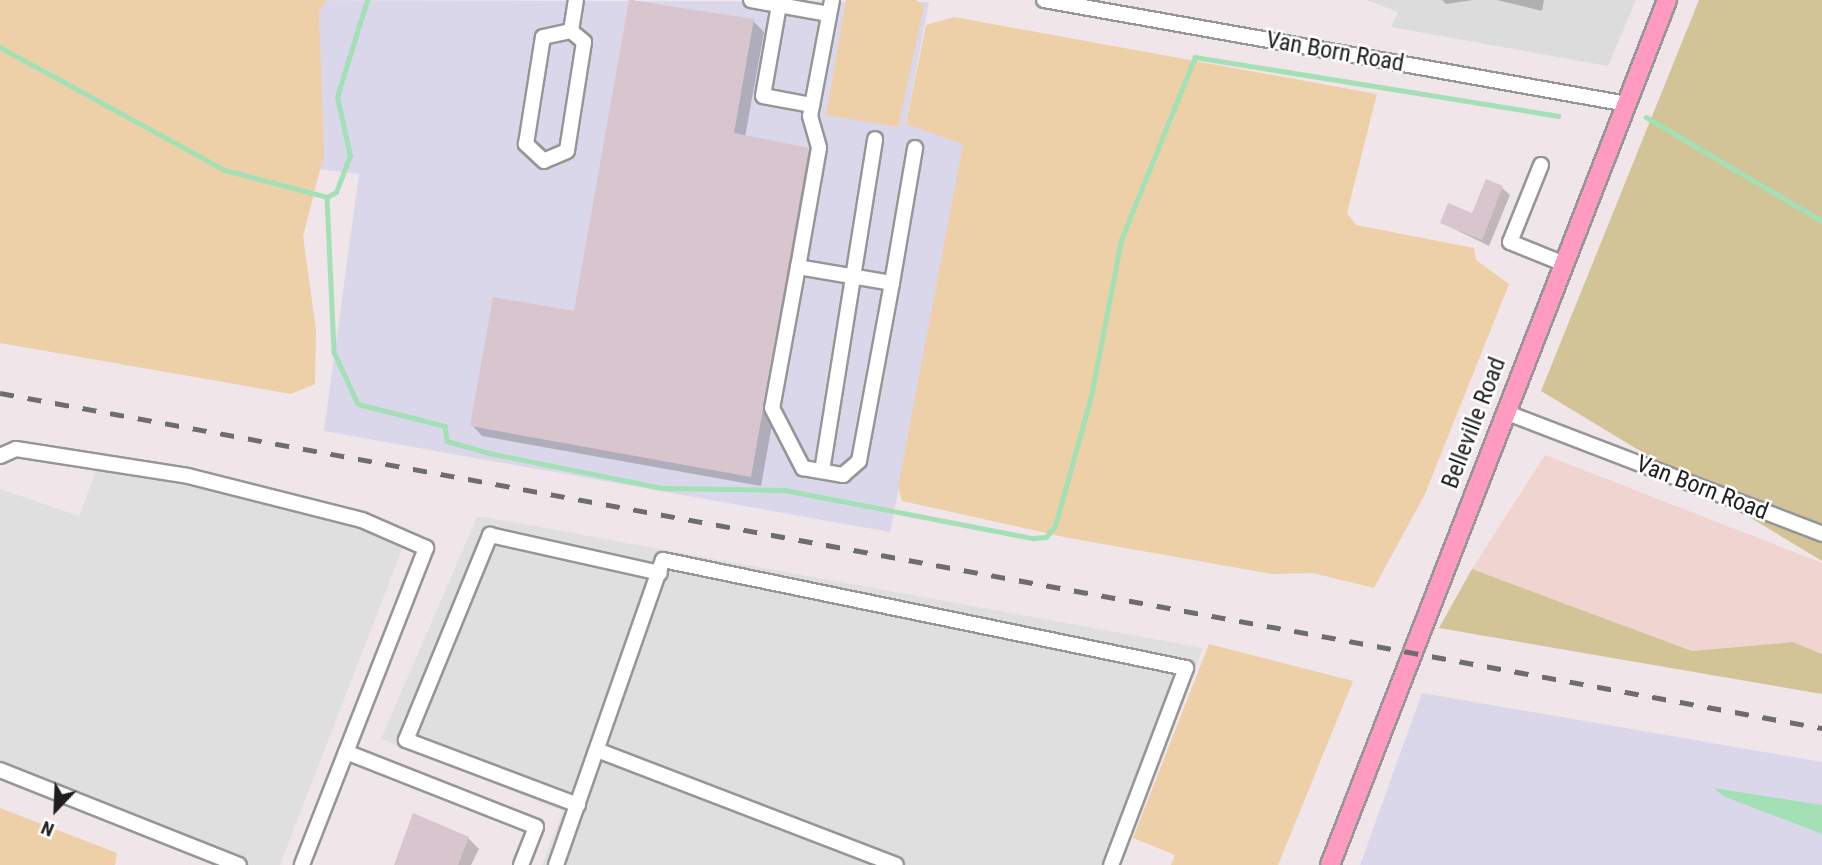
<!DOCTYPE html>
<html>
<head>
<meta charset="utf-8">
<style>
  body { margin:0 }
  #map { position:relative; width:1822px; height:865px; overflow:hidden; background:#f0e5e8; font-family:"Roboto Condensed",sans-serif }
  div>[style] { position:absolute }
  .residential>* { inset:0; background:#dddcdd }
  .industrial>* { inset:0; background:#dbd7ea }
  .farmland>* { inset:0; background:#f0d4cf }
  .grass>* { inset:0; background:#edd0a8 }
  .forest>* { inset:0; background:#d2c497 }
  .parking>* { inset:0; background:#dfdfdf }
  .water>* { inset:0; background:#a3e0b5 }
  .shadow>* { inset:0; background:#0003 }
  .stream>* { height:4.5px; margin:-2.25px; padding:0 2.25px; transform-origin:2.25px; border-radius:2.25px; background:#a3e0b5 }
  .building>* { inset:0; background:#d8c5ce }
  .roads { filter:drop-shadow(2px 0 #969696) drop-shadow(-2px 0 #969696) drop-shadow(0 2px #969696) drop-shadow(0 -2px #969696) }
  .minor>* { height:14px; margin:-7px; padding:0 7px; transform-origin:7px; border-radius:7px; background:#fff }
  .major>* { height:18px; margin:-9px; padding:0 9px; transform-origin:9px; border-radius:9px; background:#ff9bc0 }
  .rail>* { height:4.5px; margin-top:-2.25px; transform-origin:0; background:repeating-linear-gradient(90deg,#6d6d6d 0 14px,transparent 0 28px) }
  span { translate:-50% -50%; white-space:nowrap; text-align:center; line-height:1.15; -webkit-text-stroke:5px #fff; paint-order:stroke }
  .street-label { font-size:24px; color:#1f1f1f }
  .north { position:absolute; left:21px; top:774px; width:70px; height:70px; -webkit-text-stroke:5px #fff; paint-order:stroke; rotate:203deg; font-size:19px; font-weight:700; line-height:28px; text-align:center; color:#1f1f1f }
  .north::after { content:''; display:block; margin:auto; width:24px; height:32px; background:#1f1f1f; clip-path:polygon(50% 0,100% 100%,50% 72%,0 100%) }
</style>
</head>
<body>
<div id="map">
  <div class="residential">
    <div style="clip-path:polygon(1367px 0,1636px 0,1608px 66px,1391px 27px,1398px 12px)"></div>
  </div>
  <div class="industrial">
    <div style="clip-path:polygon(283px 0,929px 2px,906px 123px,969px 134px,890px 532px,324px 431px,359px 174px,251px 161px)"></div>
    <div style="clip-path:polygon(1422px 693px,1822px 762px,1822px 865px,1360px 865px)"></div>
  </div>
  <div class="farmland">
    <div style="clip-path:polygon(1545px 455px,1822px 563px,1822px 654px,1793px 642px,1692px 651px,1472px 569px)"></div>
  </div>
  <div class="grass">
    <div style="clip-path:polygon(0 0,326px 0,319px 12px,324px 155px,303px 236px,316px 330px,315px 384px,291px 394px,0 343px)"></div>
    <div style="clip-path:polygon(846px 0,916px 0,924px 6px,898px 127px,826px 115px)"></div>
    <div style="clip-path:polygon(954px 17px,1377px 94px,1347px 213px,1356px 225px,1474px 248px,1476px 260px,1509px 284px,1425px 494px,1374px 588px,1313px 573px,1272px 574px,1069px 538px,902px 501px,898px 487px,963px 144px,906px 124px,926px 25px)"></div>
    <div style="clip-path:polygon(1209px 644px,1353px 681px,1278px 865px,1171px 865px,1175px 855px,1133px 838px)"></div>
    <div style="clip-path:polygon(0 808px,117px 853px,115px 865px,0 865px)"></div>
  </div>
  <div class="forest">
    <div style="clip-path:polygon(1699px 0,1822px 0,1822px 561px,1541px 391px)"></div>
    <div style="clip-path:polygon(1472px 569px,1692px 651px,1793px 642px,1822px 654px,1822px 694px,1439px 628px)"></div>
  </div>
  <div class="parking">
    <div style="clip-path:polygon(100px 460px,188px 476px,406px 539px,280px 865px,239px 865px,0 770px,0 489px,79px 516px)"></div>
    <div style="clip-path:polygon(477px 517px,484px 517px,1203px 648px,1118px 865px,542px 865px,563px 811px,381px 739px)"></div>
  </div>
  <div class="water">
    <div style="clip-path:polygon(1714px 788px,1822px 805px,1822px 834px,1723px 796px)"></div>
  </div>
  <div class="shadow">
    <div style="clip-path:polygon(631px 0,753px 21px,764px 32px,745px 137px,808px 150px,819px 161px,761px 486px,482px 436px,472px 425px,575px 313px)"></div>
    <div style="clip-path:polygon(1442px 0,1473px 0,1446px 4px)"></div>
    <div style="clip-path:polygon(1497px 0,1544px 0,1542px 11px)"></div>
    <div style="clip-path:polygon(1502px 188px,1510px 195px,1489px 246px,1442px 223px,1473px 215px)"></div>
    <div style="clip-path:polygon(468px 838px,479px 849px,471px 865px,395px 865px)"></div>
  </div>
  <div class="stream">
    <div style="left:0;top:47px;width:256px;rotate:28.7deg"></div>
    <div style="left:225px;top:170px;width:106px;rotate:14.8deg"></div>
    <div style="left:327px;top:197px;width:10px;rotate:-29deg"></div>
    <div style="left:336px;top:192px;width:39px;rotate:-69deg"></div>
    <div style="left:350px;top:156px;width:60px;rotate:-102.4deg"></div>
    <div style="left:337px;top:97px;width:102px;rotate:-72.8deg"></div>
    <div style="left:1646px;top:117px;width:204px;rotate:30.6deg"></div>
    <div style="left:327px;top:197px;width:155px;rotate:87.4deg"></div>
    <div style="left:334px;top:352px;width:57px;rotate:65.2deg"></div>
    <div style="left:358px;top:404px;width:90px;rotate:14.2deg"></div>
    <div style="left:445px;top:426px;width:15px;rotate:82deg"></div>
    <div style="left:447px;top:441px;width:44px;rotate:15.9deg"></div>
    <div style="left:489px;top:453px;width:177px;rotate:11.4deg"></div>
    <div style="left:662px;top:488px;width:123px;rotate:0.9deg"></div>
    <div style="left:785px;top:490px;width:253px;rotate:11deg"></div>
    <div style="left:1033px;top:538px;width:13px;rotate:-4deg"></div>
    <div style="left:1046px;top:537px;width:14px;rotate:-51deg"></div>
    <div style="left:1055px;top:526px;width:135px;rotate:-74.5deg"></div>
    <div style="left:1091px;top:396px;width:159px;rotate:-79.1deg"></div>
    <div style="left:1121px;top:240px;width:197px;rotate:-68deg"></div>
    <div style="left:1195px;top:57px;width:368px;rotate:9.2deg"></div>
  </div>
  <div class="building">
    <div style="clip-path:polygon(629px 0,754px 19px,734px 133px,809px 148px,751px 477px,470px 426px,493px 297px,574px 311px)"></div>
    <div style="clip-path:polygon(1486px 179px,1503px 186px,1482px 240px,1440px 223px,1448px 203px,1472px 213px)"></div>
    <div style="clip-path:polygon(413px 813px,469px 837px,458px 865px,394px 865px)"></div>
  </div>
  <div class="roads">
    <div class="minor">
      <div style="left:751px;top:0;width:79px;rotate:10.2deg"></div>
      <div style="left:832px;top:0;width:118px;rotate:100.7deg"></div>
      <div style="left:810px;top:116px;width:33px;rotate:74deg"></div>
      <div style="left:819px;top:148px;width:121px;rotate:100deg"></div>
      <div style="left:798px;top:267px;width:95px;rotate:9.7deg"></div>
      <div style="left:892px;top:283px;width:137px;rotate:-80.3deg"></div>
      <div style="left:1044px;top:0;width:592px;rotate:10.11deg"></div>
      <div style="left:779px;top:5px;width:92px;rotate:100deg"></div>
      <div style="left:763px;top:96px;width:50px;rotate:10.4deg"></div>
      <div style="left:571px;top:31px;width:17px;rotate:40deg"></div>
      <div style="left:584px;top:42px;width:110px;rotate:98.9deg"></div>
      <div style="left:567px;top:151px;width:25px;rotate:157deg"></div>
      <div style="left:544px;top:161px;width:25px;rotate:-137deg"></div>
      <div style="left:526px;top:144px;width:108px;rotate:-81deg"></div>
      <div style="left:543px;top:37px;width:29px;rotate:-12deg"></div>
      <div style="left:571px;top:31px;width:31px;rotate:-81deg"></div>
      <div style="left:1541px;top:165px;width:83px;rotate:111.9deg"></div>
      <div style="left:1510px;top:242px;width:56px;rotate:22deg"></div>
      <div style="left:798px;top:267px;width:143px;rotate:100.4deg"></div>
      <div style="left:772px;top:408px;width:68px;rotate:62.7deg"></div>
      <div style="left:803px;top:468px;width:41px;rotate:9.9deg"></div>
      <div style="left:843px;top:475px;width:21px;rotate:-41deg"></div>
      <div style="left:859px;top:461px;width:181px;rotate:-79.5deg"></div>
      <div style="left:1505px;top:412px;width:340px;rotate:21deg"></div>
      <div style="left:0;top:456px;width:17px;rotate:-24deg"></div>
      <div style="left:16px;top:449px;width:174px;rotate:8.9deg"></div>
      <div style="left:188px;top:476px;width:179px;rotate:14.2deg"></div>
      <div style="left:362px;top:520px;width:70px;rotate:23.6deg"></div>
      <div style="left:426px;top:548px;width:340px;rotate:111.4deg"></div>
      <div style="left:822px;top:471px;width:336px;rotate:-80.9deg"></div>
      <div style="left:597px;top:750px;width:320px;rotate:21deg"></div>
      <div style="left:346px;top:752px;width:204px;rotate:21.5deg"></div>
      <div style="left:536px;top:827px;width:41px;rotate:111.5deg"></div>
      <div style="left:0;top:770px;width:257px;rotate:21.7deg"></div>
      <div style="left:578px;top:805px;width:184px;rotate:-159.3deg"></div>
      <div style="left:406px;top:740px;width:222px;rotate:-67.7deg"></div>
      <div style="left:490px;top:535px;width:174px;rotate:12.6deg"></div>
      <div style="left:556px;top:865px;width:323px;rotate:-70.7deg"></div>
      <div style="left:663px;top:560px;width:534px;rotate:11.67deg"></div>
      <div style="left:1186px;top:668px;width:211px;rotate:110.8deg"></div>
    </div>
    <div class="major">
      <div style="left:1330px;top:865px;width:928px;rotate:-68.71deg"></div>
    </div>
  </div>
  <div class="rail">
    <div style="left:0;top:393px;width:1853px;rotate:10.42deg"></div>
  </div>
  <div class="street-label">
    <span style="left:1335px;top:52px;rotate:10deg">Van Born Road</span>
    <span style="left:1474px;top:423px;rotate:-69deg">Belleville Road</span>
    <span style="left:1702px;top:488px;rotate:21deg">Van Born Road</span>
  </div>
  <div class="north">N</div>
</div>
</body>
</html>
